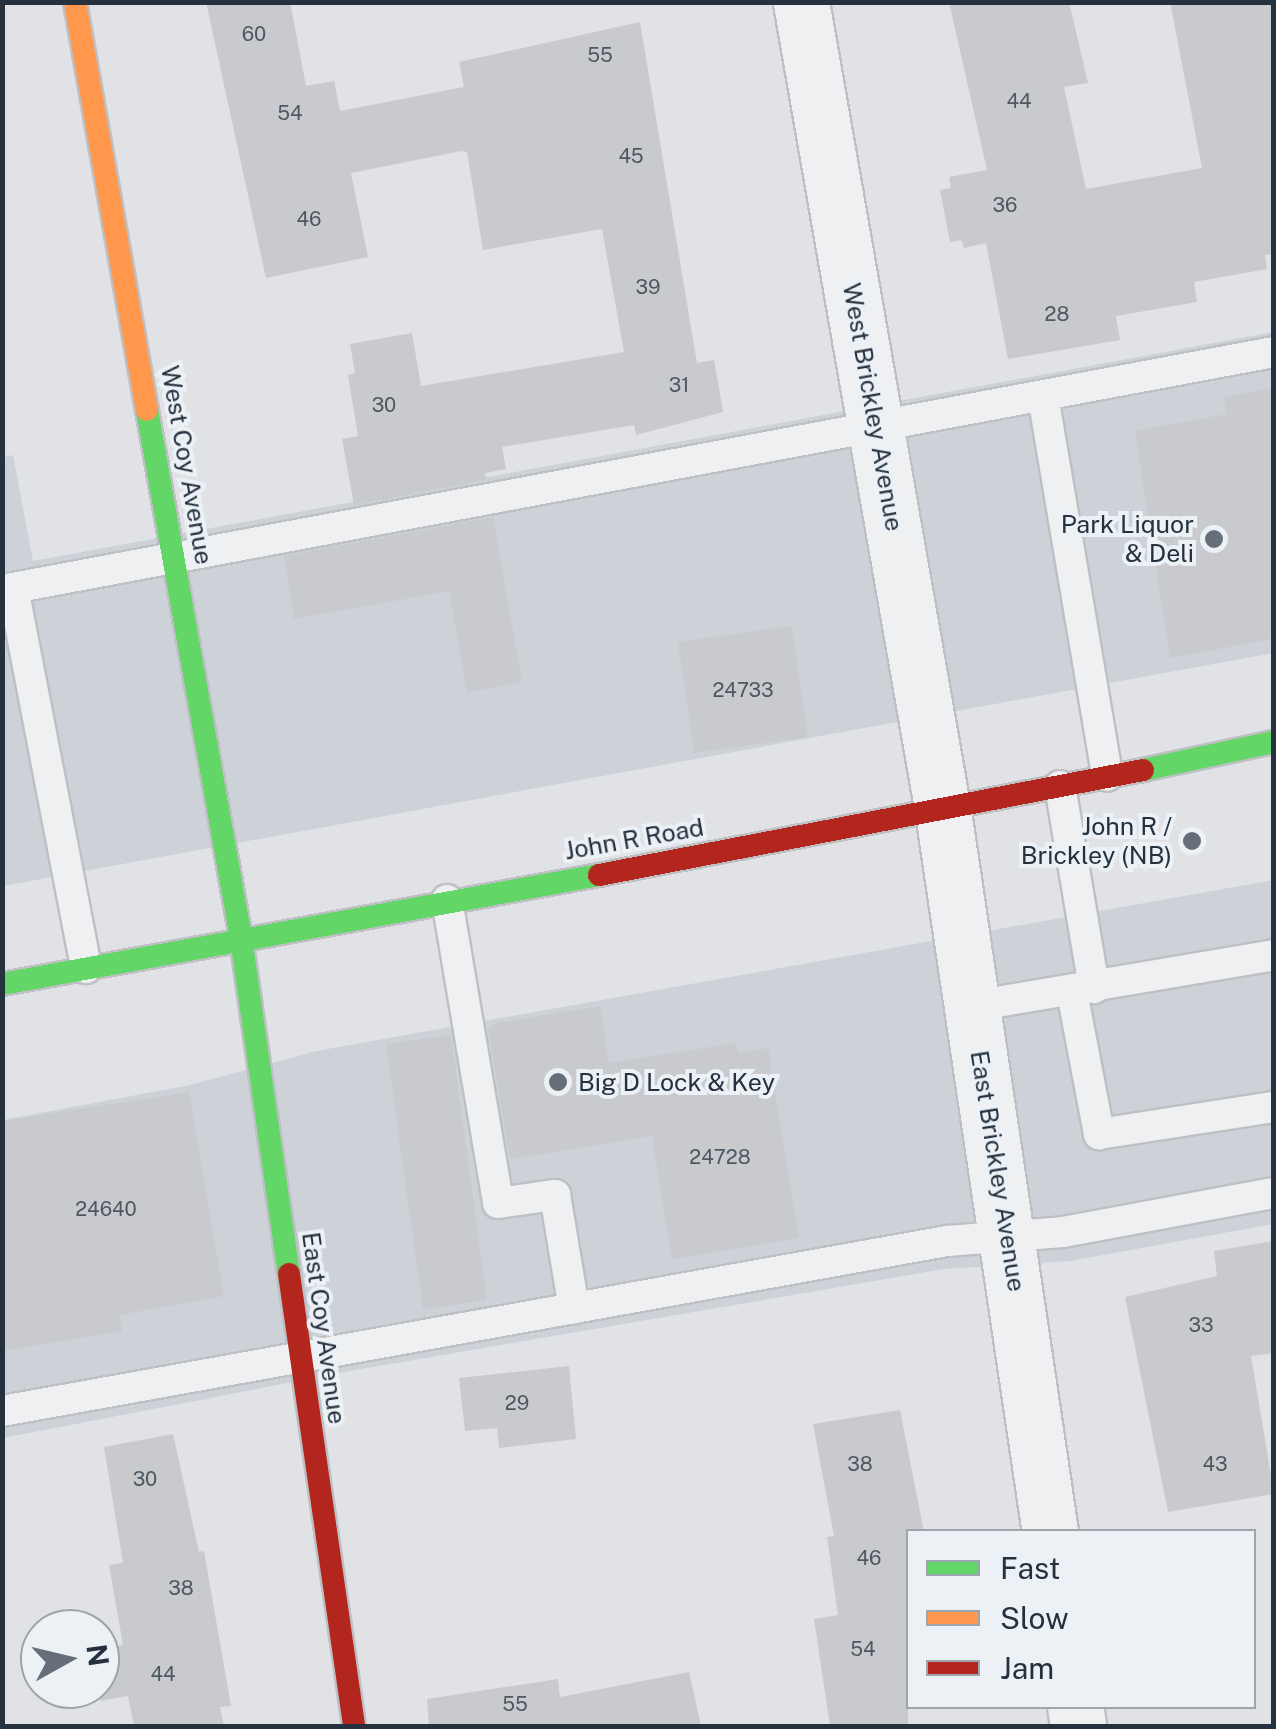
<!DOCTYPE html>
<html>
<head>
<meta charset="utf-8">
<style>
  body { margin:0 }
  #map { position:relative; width:1276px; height:1729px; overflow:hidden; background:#e0e2e5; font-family:"Public Sans",sans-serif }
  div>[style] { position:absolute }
  .built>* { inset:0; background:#cdd2d9 }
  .building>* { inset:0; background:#c8cacd }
  .roads { filter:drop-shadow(2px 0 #bec0c3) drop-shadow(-2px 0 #bec0c3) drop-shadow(0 2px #bec0c3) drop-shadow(0 -2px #bec0c3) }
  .lane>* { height:30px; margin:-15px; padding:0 15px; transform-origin:15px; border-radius:15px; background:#eff0f2 }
  .street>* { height:55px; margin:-27.5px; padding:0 27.5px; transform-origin:27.5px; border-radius:27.5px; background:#eff0f2 }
  .fast>* { height:22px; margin:-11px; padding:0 11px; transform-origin:11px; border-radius:11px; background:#63d668 }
  .slow>* { height:22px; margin:-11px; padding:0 11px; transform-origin:11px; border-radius:11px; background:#ff974d }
  .jam>* { height:22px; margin:-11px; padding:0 11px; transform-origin:11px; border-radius:11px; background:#b3261e }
  .dots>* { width:28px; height:28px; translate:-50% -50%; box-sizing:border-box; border:5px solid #ecf1f5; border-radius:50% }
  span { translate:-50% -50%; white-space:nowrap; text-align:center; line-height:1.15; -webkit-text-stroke:8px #ecf1f5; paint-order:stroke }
  .number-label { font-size:20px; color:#4e5863 }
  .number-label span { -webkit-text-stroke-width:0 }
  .street-label { font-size:25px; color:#25313f }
  .poi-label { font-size:25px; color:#25313f }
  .right { translate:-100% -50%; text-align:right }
  .left { translate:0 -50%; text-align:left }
  .frame { position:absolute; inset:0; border:5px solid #25313f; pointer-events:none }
  .legend { position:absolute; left:906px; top:1529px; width:350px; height:180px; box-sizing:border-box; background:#ecf1f5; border:2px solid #9ca4ac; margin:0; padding:12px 18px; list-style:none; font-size:30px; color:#25313f }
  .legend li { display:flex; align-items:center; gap:20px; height:50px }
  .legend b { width:50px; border:2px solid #9ca4ac }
  .north { position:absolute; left:20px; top:1609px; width:100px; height:100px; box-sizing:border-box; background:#ecf1f5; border:2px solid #9ca4ac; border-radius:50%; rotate:82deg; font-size:28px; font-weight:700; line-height:40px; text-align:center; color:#25313f }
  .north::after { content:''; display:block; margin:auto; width:35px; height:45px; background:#666f79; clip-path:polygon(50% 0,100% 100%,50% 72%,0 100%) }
</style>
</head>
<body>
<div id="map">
  <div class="built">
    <div style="clip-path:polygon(1273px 332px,1273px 653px,3px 886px,3px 457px,13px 455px,33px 561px)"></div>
    <div style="clip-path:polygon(1273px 880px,1273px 1224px,1070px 1261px,944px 1269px,350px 1371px,3px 1438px,3px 1120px,190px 1085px,316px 1051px)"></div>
  </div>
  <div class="building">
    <div style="clip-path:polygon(206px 2px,290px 2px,306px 86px,334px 81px,340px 111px,464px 87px,459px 62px,640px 22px,697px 363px,714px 360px,723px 412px,636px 435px,634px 425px,502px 447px,506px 469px,485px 473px,486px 480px,354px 505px,342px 439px,358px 436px,348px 375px,355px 373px,350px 344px,412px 333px,421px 386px,624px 352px,602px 229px,483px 250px,467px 152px,461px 151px,351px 173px,368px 257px,266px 278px)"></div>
    <div style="clip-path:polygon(949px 2px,1069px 2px,1088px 83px,1064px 87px,1086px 189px,1202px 168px,1170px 2px,1274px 2px,1274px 254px,1265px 255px,1267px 269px,1194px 282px,1197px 302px,1116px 316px,1120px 340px,1008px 359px,986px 243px,964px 248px,961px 240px,950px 242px,940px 190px,951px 188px,949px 177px,987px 170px)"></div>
    <div style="clip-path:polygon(1274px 388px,1274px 639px,1170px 658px,1135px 431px,1227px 414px,1223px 397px)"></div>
    <div style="clip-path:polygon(493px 517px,522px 682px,467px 692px,449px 591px,294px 619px,284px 556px)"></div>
    <div style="clip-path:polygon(792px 626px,808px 737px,694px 753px,678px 642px)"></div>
    <div style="clip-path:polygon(600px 1006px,609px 1063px,736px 1043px,738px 1053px,768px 1048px,799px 1238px,672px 1259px,652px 1136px,510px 1159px,488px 1030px,496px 1023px)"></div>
    <div style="clip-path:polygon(451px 1035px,487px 1300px,423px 1309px,386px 1044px)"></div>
    <div style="clip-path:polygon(189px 1092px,224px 1296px,120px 1315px,122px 1331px,2px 1351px,2px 1121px)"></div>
    <div style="clip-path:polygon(1274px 1241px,1274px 1353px,1251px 1356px,1274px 1494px,1168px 1512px,1125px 1297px,1217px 1276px,1214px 1251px)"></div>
    <div style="clip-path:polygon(569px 1366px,576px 1439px,499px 1448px,497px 1428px,465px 1431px,459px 1378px)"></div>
    <div style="clip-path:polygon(900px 1410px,924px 1532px,908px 1532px,908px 1726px,830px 1726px,814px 1619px,838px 1615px,827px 1537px,834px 1536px,813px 1424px)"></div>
    <div style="clip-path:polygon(173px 1434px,199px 1552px,204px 1551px,231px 1706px,220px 1707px,224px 1726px,134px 1726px,128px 1696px,100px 1701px,100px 1650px,123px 1645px,109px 1565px,123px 1563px,104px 1447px)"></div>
    <div style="clip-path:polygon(689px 1672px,701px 1726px,429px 1726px,427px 1699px,558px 1679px,560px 1697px)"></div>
  </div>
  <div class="roads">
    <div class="lane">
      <div style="left:1043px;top:396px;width:385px;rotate:80.4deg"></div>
      <div style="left:13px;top:588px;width:387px;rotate:79.1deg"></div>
      <div style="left:2px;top:590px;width:1294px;rotate:-10.6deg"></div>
      <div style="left:1060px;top:786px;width:205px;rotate:80.4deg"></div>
      <div style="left:447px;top:900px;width:307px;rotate:80.4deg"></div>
      <div style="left:498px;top:1203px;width:58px;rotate:-8deg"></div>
      <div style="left:555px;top:1195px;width:115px;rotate:80.5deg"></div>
      <div style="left:1072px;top:992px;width:145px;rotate:79.2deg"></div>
      <div style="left:1099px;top:1134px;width:177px;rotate:-8.8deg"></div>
      <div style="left:973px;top:1006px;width:305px;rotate:-9.6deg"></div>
      <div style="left:2px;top:1411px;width:960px;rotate:-10.2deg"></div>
      <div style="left:947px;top:1241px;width:116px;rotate:-4.4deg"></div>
      <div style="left:1063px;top:1232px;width:215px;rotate:-10.5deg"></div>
    </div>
    <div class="street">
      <div style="left:801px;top:2px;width:822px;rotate:80.06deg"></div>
      <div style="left:943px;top:812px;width:728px;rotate:81.55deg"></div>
      <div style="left:1075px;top:1706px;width:20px;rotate:81deg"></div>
    </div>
    <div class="fast">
      <div style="left:147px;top:410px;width:536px;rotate:79.91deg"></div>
      <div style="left:241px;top:938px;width:339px;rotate:81.9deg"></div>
      <div style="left:1143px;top:770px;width:134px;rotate:-12.1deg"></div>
      <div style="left:2px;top:984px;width:607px;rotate:-10.35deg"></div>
    </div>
    <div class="slow">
      <div style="left:75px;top:2px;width:414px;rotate:80deg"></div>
    </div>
    <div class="jam">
      <div style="left:599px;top:875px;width:554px;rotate:-10.92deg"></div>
      <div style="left:289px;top:1274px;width:457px;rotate:81.8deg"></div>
    </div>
  </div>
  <div class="dots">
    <div style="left:1214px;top:539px;background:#666f79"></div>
    <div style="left:1192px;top:841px;background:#666f79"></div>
    <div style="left:558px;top:1082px;background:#666f79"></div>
  </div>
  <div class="number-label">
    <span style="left:254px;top:34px">60</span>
    <span style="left:600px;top:55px">55</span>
    <span style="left:1019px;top:101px">44</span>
    <span style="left:290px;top:113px">54</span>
    <span style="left:631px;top:156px">45</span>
    <span style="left:1005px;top:205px">36</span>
    <span style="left:309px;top:219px">46</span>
    <span style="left:648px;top:287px">39</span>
    <span style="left:1057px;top:314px">28</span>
    <span style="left:679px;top:385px">31</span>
    <span style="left:384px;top:405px">30</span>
    <span style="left:743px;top:690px">24733</span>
    <span style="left:720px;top:1157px">24728</span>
    <span style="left:106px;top:1209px">24640</span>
    <span style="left:1201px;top:1325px">33</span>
    <span style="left:517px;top:1403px">29</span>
    <span style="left:860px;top:1464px">38</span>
    <span style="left:1215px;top:1464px">43</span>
    <span style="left:145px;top:1479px">30</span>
    <span style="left:869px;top:1558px">46</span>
    <span style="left:181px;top:1588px">38</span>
    <span style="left:863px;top:1649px">54</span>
    <span style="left:163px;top:1674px">44</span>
    <span style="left:515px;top:1704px">55</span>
  </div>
  <div class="street-label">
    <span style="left:873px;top:407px;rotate:80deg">West Brickley Avenue</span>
    <span style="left:187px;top:465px;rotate:80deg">West Coy Avenue</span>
    <span style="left:634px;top:839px;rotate:-10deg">John R Road</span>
    <span style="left:998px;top:1171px;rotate:81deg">East Brickley Avenue</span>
    <span style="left:324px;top:1328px;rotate:82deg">East Coy Avenue</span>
  </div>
  <div class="poi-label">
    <span class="right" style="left:1194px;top:539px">Park Liquor<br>&amp; Deli</span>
    <span class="right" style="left:1172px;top:841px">John R /<br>Brickley (NB)</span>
    <span class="left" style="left:578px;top:1082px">Big D Lock &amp; Key</span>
  </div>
  <div class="frame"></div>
  <ul class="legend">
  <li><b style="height:12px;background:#63d668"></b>Fast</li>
  <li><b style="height:12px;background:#ff974d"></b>Slow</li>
  <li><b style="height:12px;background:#b3261e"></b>Jam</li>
  </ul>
  <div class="north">N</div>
</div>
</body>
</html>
